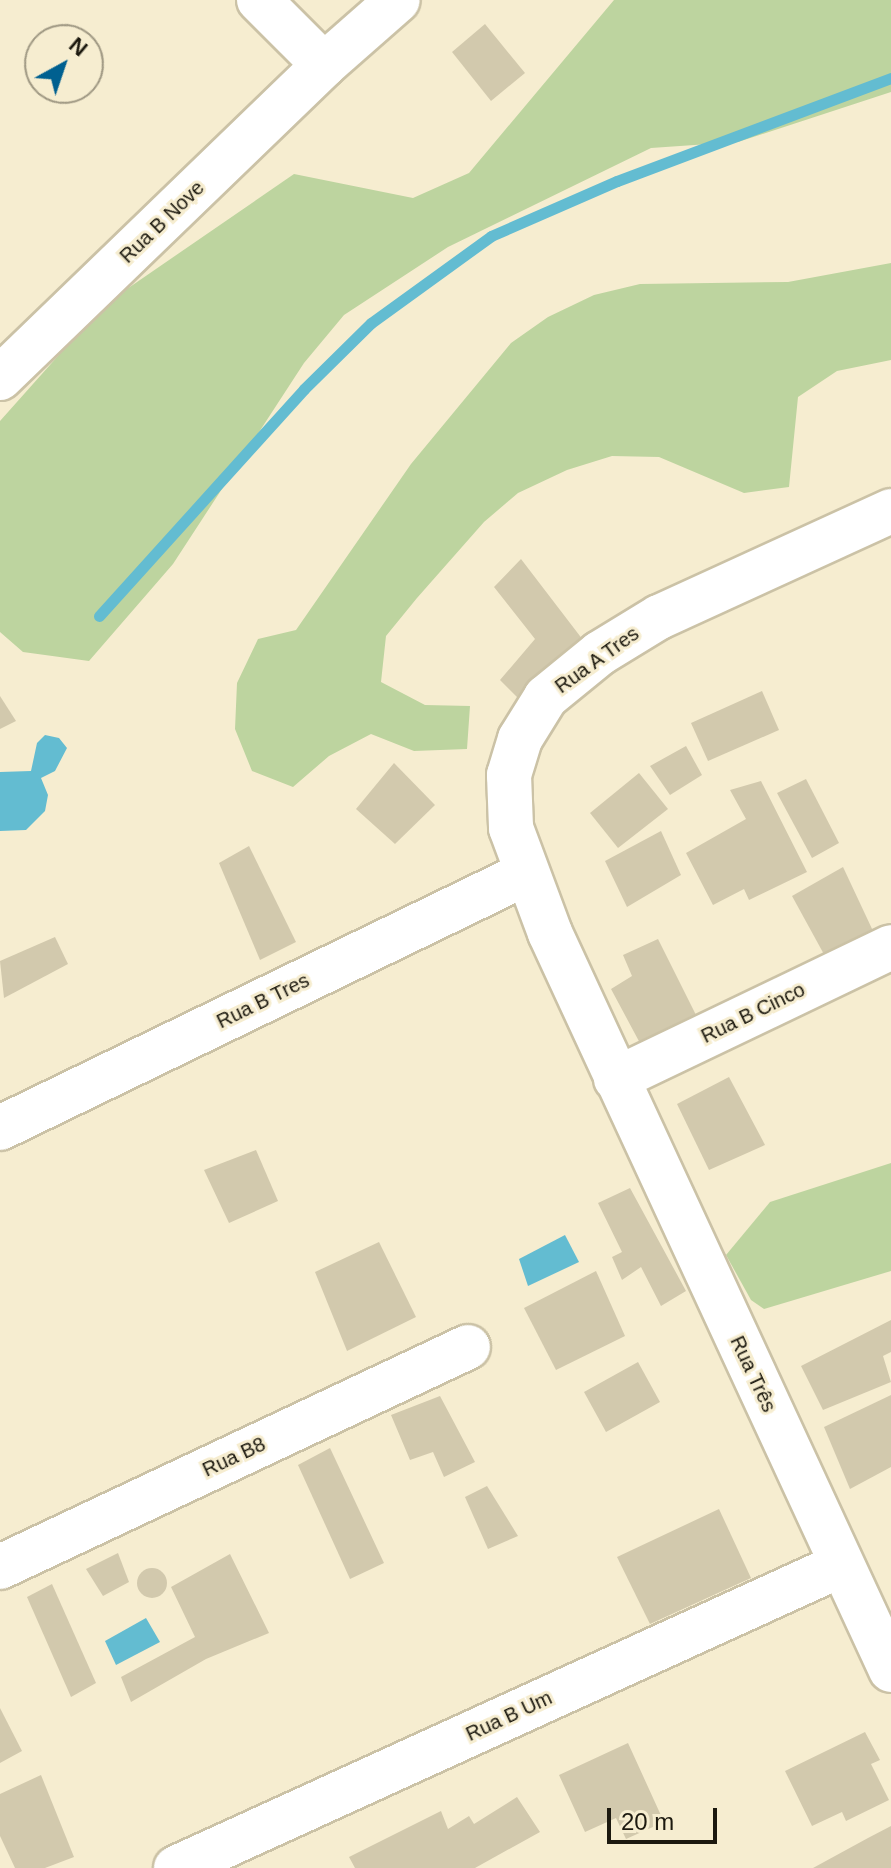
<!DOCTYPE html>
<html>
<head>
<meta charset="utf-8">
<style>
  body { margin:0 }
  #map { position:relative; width:891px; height:1868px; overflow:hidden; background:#f6edd0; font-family:Helvetica,sans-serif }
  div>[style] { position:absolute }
  .green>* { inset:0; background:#bdd49f }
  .water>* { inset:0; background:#63bcd1 }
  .stream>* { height:11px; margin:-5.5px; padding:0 5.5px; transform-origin:5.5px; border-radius:5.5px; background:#63bcd1 }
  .building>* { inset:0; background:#d2c9ad }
  .round { border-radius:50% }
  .roads { filter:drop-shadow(2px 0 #cbc2a6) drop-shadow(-2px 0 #cbc2a6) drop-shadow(0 2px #cbc2a6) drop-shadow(0 -2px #cbc2a6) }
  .minor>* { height:44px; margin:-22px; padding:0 22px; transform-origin:22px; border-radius:22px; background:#fff }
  span { translate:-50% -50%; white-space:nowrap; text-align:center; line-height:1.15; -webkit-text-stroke:6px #f6edd0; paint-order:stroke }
  .street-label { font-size:20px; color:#1c190f }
  .north { position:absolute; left:24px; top:24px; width:80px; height:80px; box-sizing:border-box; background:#f6edd0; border:2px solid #9f9883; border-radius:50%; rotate:40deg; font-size:22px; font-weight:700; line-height:32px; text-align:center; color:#1c190f }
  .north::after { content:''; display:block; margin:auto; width:28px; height:36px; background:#006090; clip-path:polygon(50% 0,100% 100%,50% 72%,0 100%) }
  .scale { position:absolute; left:607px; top:1808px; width:110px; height:36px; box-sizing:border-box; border:4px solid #1c190f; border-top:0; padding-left:10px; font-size:24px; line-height:28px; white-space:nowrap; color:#1c190f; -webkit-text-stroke:6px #f6edd0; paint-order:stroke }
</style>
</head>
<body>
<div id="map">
  <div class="green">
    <div style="clip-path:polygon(614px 0,891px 0,891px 92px,738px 142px,651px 148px,448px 247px,344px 315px,304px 363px,173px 564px,89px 661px,23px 652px,0 632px,0 421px,82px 329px,124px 291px,294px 174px,413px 198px,469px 173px)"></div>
    <div style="clip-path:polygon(891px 263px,891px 360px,837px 371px,798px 397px,789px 487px,744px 493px,659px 457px,612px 456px,567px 470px,518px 493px,484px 522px,417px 598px,386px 636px,381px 682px,425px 705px,470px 706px,467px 749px,414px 751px,371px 734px,329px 756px,293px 787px,252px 771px,235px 729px,237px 683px,258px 639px,296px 630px,411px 464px,511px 343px,548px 317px,594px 295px,640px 284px,788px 282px)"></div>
    <div style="clip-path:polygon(891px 1163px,891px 1271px,764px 1309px,751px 1300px,726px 1255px,770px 1202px)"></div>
  </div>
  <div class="water">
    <div style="clip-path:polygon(45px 735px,59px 738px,67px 748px,55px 771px,41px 778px,48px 795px,45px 811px,26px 830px,0 831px,0 772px,31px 771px,37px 743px)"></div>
    <div style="clip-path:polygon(565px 1235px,579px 1262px,528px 1286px,519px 1259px)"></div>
    <div style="clip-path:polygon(146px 1618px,160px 1642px,116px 1665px,105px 1641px)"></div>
  </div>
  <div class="stream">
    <div style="left:99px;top:616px;width:306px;rotate:-47.9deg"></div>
    <div style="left:304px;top:389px;width:94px;rotate:-44.6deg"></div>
    <div style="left:371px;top:323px;width:148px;rotate:-35.9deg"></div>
    <div style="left:491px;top:236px;width:137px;rotate:-23.6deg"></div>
    <div style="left:617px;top:181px;width:293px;rotate:-20.6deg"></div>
  </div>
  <div class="building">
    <div style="clip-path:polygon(485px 24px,525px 73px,491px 101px,452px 52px)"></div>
    <div style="clip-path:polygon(521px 559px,583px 640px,553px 662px,520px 700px,500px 680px,535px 639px,494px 587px)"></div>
    <div style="clip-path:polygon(762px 691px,779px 730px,708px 761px,691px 723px)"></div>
    <div style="clip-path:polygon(0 696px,16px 721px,0 729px)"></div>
    <div style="clip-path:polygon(686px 746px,702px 775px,670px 795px,650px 766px)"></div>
    <div style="clip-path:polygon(394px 763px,435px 805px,395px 844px,356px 809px)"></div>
    <div style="clip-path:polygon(639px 773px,668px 809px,618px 848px,590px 813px)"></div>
    <div style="clip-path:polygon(806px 779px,839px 843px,812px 858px,777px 793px)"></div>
    <div style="clip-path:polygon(761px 781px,807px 872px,749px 900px,744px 889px,713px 905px,686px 853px,746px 819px,730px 790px)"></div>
    <div style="clip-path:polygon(661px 831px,681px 875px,627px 907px,605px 861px)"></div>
    <div style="clip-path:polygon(249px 846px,296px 942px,260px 960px,219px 863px)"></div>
    <div style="clip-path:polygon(843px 867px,873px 931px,826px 958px,792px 896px)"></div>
    <div style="clip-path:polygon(55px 937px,68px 964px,4px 998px,0 961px)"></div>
    <div style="clip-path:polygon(658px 939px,697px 1017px,641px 1045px,611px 989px,632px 976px,623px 955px)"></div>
    <div style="clip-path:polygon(729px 1077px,765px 1145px,709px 1170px,677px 1104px)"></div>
    <div style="clip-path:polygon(256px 1150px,278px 1201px,229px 1223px,204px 1170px)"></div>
    <div style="clip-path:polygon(630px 1188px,686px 1291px,661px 1306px,641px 1267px,622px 1280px,612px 1257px,622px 1252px,598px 1203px)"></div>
    <div style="clip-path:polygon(379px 1242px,416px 1317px,347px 1351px,315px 1272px)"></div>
    <div style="clip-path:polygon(596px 1271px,625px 1336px,556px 1370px,524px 1308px)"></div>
    <div style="clip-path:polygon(891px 1320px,891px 1352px,883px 1356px,891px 1382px,823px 1410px,801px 1366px)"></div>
    <div style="clip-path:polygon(638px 1362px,660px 1402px,606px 1432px,584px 1392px)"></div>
    <div style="clip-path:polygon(891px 1395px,891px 1467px,850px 1489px,824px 1427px)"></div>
    <div style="clip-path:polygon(440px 1396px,475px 1462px,444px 1477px,433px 1452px,410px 1460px,391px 1415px)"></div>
    <div style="clip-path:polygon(330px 1448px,384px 1563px,350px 1579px,298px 1465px)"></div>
    <div style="clip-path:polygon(487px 1486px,518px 1536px,488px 1549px,465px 1497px)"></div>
    <div style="clip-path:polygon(719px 1509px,751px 1578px,650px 1624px,617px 1557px)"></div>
    <div style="clip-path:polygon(118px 1553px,129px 1582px,103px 1596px,86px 1569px)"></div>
    <div style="clip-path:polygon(230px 1554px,269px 1633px,206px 1659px,131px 1702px,121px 1677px,195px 1637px,171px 1587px)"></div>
    <div class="round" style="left:137px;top:1568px;width:30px;height:30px"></div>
    <div style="clip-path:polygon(52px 1584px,96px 1683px,71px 1697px,27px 1597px)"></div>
    <div style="clip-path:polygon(0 1708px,22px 1751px,0 1763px)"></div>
    <div style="clip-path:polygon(865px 1732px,880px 1760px,871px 1764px,889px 1800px,846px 1821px,842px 1812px,812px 1826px,785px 1771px)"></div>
    <div style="clip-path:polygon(628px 1743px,664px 1822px,626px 1839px,616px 1818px,585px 1832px,559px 1775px)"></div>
    <div style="clip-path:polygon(41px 1775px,74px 1857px,45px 1868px,15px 1868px,0 1836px,0 1794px)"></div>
    <div style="clip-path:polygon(517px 1797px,540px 1832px,475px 1868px,355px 1868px,349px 1857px,441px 1811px,448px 1829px,469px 1816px,474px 1824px)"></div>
    <div style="clip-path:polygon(891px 1826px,891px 1868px,813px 1868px,868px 1838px)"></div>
  </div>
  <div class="roads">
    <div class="minor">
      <div style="left:259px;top:0;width:92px;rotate:45deg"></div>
      <div style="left:0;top:378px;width:450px;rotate:-44deg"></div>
      <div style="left:324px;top:65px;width:98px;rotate:-41.3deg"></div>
      <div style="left:891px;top:511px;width:255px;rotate:155.4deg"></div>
      <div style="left:659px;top:617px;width:69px;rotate:148.6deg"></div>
      <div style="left:600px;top:653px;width:70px;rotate:140.8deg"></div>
      <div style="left:546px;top:697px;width:49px;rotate:121.8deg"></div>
      <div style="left:520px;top:739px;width:38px;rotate:107deg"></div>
      <div style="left:509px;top:775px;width:53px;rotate:87.8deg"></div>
      <div style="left:511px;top:828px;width:112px;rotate:69.6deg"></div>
      <div style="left:550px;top:933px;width:812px;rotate:65.17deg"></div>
      <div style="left:616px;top:1079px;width:305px;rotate:-25.6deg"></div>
      <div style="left:0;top:1128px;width:583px;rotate:-25.82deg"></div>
      <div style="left:0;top:1567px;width:517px;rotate:-25.18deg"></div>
      <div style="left:176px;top:1868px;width:731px;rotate:-24.5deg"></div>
    </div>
  </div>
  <div class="street-label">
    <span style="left:162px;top:222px;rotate:-44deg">Rua B Nove</span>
    <span style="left:597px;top:660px;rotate:-36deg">Rua A Tres</span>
    <span style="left:263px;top:1001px;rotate:-26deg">Rua B Tres</span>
    <span style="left:753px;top:1013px;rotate:-26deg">Rua B Cinco</span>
    <span style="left:753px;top:1374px;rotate:65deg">Rua Três</span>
    <span style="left:234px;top:1457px;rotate:-25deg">Rua B8</span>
    <span style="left:509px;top:1716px;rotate:-25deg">Rua B Um</span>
  </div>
  <div class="north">N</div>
  <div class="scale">20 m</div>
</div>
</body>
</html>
